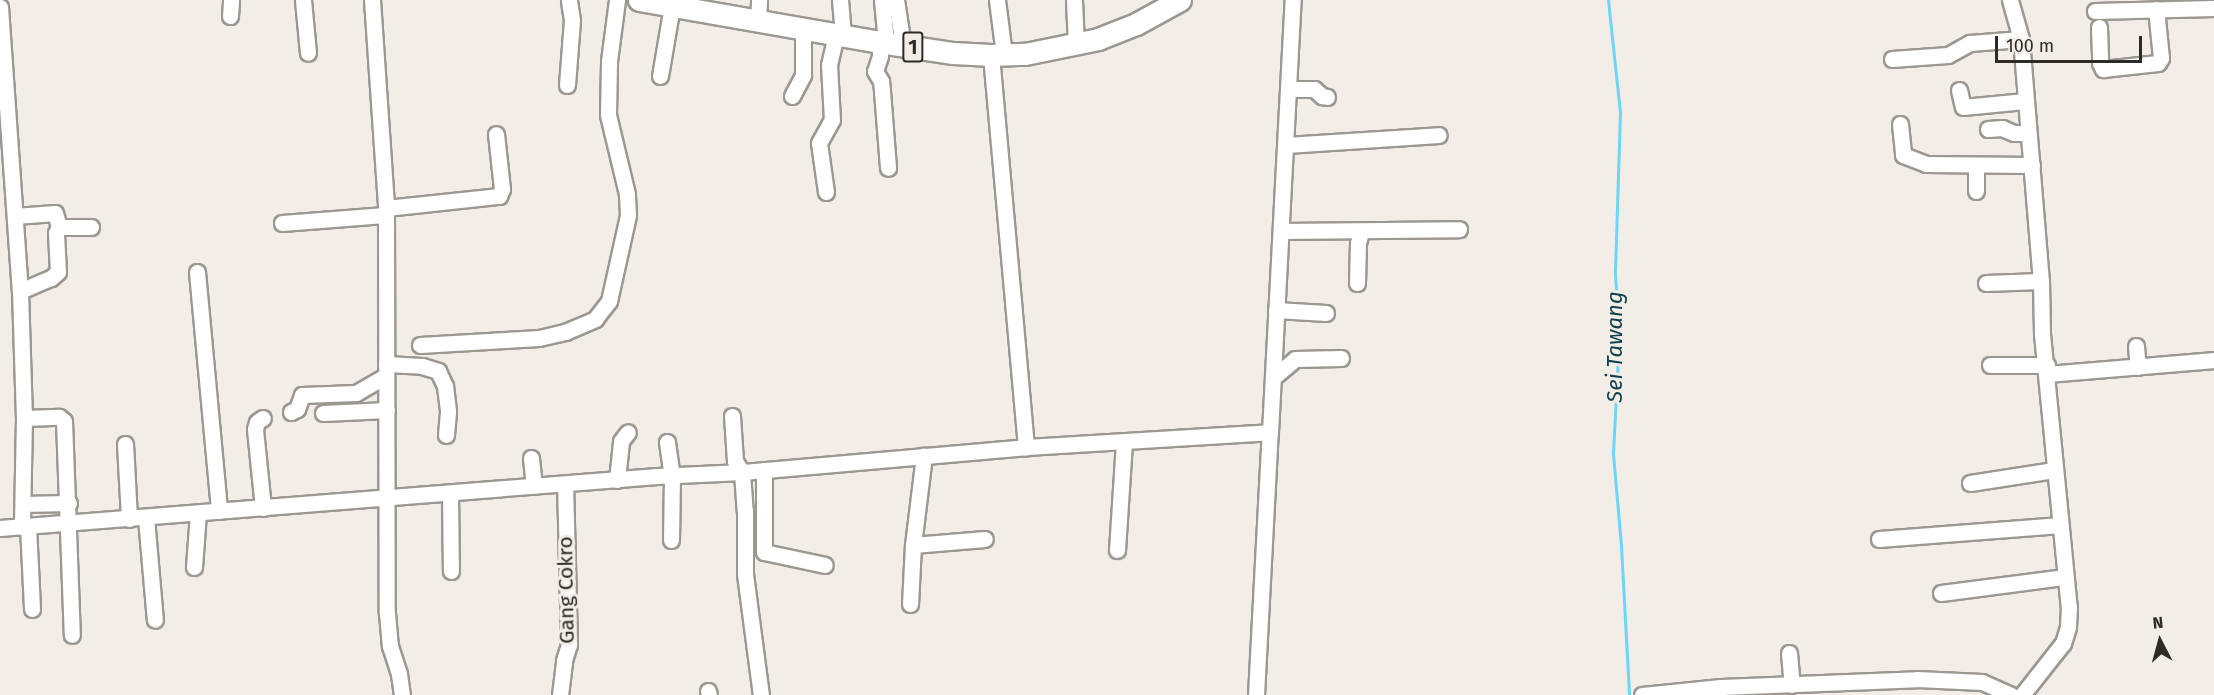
<!DOCTYPE html>
<html>
<head>
<meta charset="utf-8">
<style>
  body { margin:0 }
  #map { position:relative; width:2214px; height:695px; overflow:hidden; background:#f2eee7; font-family:"Fira Sans",sans-serif }
  div>[style] { position:absolute }
  .stream>* { height:3px; margin:-1.5px; padding:0 1.5px; transform-origin:1.5px; border-radius:1.5px; background:#6bd6f7 }
  .roads { filter:drop-shadow(2px 0 #9b9891) drop-shadow(-2px 0 #9b9891) drop-shadow(0 2px #9b9891) drop-shadow(0 -2px #9b9891) }
  .minor>* { height:15px; margin:-7.5px; padding:0 7.5px; transform-origin:7.5px; border-radius:7.5px; background:#fff }
  .highway>* { height:21px; margin:-10.5px; padding:0 10.5px; transform-origin:10.5px; border-radius:10.5px; background:#fff }
  span { translate:-50% -50%; white-space:nowrap; text-align:center; line-height:1.15; -webkit-text-stroke:6px #f2eee7; paint-order:stroke }
  .shield-label span { padding:2px 4px; background:#f2eee7; border:2px solid; border-radius:4px; -webkit-text-stroke-width:0 }
  .shield-label { font-size:20px; color:#2c2b28; font-weight:700 }
  .street-label { font-size:21px; color:#2c2b28 }
  .water-label { font-size:22px; color:#0f414e; font-style:italic }
  .north { position:absolute; left:2130px; top:611px; width:60px; height:60px; -webkit-text-stroke:4px #f2eee7; paint-order:stroke; rotate:354deg; font-size:16px; font-weight:700; line-height:24px; text-align:center; color:#2c2b28 }
  .north::after { content:''; display:block; margin:auto; width:21px; height:27px; background:#2c2b28; clip-path:polygon(50% 0,100% 100%,50% 72%,0 100%) }
  .scale { position:absolute; left:1995px; top:36px; width:147px; height:27px; box-sizing:border-box; border:3px solid #2c2b28; border-top:0; padding-left:8px; font-size:18px; line-height:21px; white-space:nowrap; color:#2c2b28; -webkit-text-stroke:4px #f2eee7; paint-order:stroke }
</style>
</head>
<body>
<div id="map">
  <div class="stream">
    <div style="left:1608px;top:0;width:113px;rotate:83.9deg"></div>
    <div style="left:1620px;top:112px;width:162px;rotate:91.8deg"></div>
    <div style="left:1615px;top:274px;width:64px;rotate:86.4deg"></div>
    <div style="left:1619px;top:338px;width:116px;rotate:93deg"></div>
    <div style="left:1613px;top:454px;width:92px;rotate:85deg"></div>
    <div style="left:1621px;top:546px;width:149px;rotate:86.9deg"></div>
  </div>
  <div class="roads">
    <div class="minor">
      <div style="left:303px;top:0;width:53px;rotate:84.6deg"></div>
      <div style="left:372px;top:0;width:208px;rotate:86.1deg"></div>
      <div style="left:386px;top:208px;width:405px;rotate:89.9deg"></div>
      <div style="left:387px;top:613px;width:33px;rotate:85deg"></div>
      <div style="left:390px;top:646px;width:29px;rotate:72deg"></div>
      <div style="left:399px;top:674px;width:21px;rotate:82deg"></div>
      <div style="left:840px;top:0;width:35px;rotate:85deg"></div>
      <div style="left:882px;top:0;width:43px;rotate:84.7deg"></div>
      <div style="left:896px;top:0;width:46px;rotate:81.2deg"></div>
      <div style="left:997px;top:0;width:55px;rotate:82.7deg"></div>
      <div style="left:1074px;top:0;width:45px;rotate:87.5deg"></div>
      <div style="left:2010px;top:0;width:41px;rotate:74.2deg"></div>
      <div style="left:2021px;top:39px;width:243px;rotate:85.3deg"></div>
      <div style="left:2041px;top:281px;width:53px;rotate:88.9deg"></div>
      <div style="left:2042px;top:334px;width:274px;rotate:84.4deg"></div>
      <div style="left:2069px;top:607px;width:20px;rotate:93deg"></div>
      <div style="left:2068px;top:627px;width:17px;rotate:107deg"></div>
      <div style="left:2063px;top:643px;width:66px;rotate:128.3deg"></div>
      <div style="left:0;top:7px;width:285px;rotate:86deg"></div>
      <div style="left:20px;top:291px;width:127px;rotate:88.2deg"></div>
      <div style="left:24px;top:418px;width:109px;rotate:91.1deg"></div>
      <div style="left:2095px;top:11px;width:119px;rotate:-1.4deg"></div>
      <div style="left:230px;top:16px;width:16px;rotate:-86deg"></div>
      <div style="left:758px;top:21px;width:21px;rotate:-87deg"></div>
      <div style="left:2099px;top:27px;width:36px;rotate:88deg"></div>
      <div style="left:2100px;top:63px;width:7px;rotate:63deg"></div>
      <div style="left:2103px;top:69px;width:55px;rotate:-6.2deg"></div>
      <div style="left:2158px;top:63px;width:6px;rotate:-59deg"></div>
      <div style="left:2161px;top:58px;width:49px;rotate:-95.8deg"></div>
      <div style="left:880px;top:42px;width:14px;rotate:90deg"></div>
      <div style="left:880px;top:56px;width:16px;rotate:108deg"></div>
      <div style="left:875px;top:71px;width:12px;rotate:59deg"></div>
      <div style="left:881px;top:81px;width:10px;rotate:84deg"></div>
      <div style="left:882px;top:91px;width:77px;rotate:85.5deg"></div>
      <div style="left:991px;top:55px;width:394px;rotate:84.9deg"></div>
      <div style="left:1892px;top:59px;width:56px;rotate:-4.1deg"></div>
      <div style="left:1948px;top:55px;width:25px;rotate:-29deg"></div>
      <div style="left:1970px;top:43px;width:51px;rotate:-4.5deg"></div>
      <div style="left:660px;top:76px;width:71px;rotate:-80.3deg"></div>
      <div style="left:567px;top:85px;width:65px;rotate:-85.6deg"></div>
      <div style="left:572px;top:20px;width:20px;rotate:-99deg"></div>
      <div style="left:1290px;top:89px;width:24px"></div>
      <div style="left:1314px;top:89px;width:11px;rotate:41deg"></div>
      <div style="left:1322px;top:96px;width:5px;rotate:11deg"></div>
      <div style="left:1959px;top:90px;width:17px;rotate:77deg"></div>
      <div style="left:1963px;top:107px;width:62px;rotate:-5.5deg"></div>
      <div style="left:792px;top:96px;width:24px;rotate:-62deg"></div>
      <div style="left:803px;top:75px;width:47px;rotate:-90deg"></div>
      <div style="left:1900px;top:124px;width:31px;rotate:84deg"></div>
      <div style="left:1903px;top:155px;width:25px;rotate:21deg"></div>
      <div style="left:1926px;top:164px;width:106px;rotate:0.5deg"></div>
      <div style="left:1988px;top:129px;width:14px;rotate:-4deg"></div>
      <div style="left:2002px;top:128px;width:13px;rotate:23deg"></div>
      <div style="left:2014px;top:133px;width:14px"></div>
      <div style="left:1286px;top:145px;width:153px;rotate:-3.7deg"></div>
      <div style="left:1976px;top:165px;width:26px;rotate:90deg"></div>
      <div style="left:826px;top:192px;width:49px;rotate:-98.1deg"></div>
      <div style="left:819px;top:143px;width:26px;rotate:-61deg"></div>
      <div style="left:832px;top:120px;width:55px;rotate:-93.1deg"></div>
      <div style="left:829px;top:65px;width:32px;rotate:-77deg"></div>
      <div style="left:386px;top:208px;width:114px;rotate:-6.1deg"></div>
      <div style="left:499px;top:196px;width:8px;rotate:-67deg"></div>
      <div style="left:502px;top:189px;width:55px;rotate:-96.2deg"></div>
      <div style="left:15px;top:216px;width:40px;rotate:-4.3deg"></div>
      <div style="left:55px;top:213px;width:15px;rotate:74deg"></div>
      <div style="left:282px;top:223px;width:103px;rotate:-4.4deg"></div>
      <div style="left:1281px;top:231px;width:178px;rotate:-0.6deg"></div>
      <div style="left:197px;top:272px;width:240px;rotate:84.7deg"></div>
      <div style="left:1357px;top:283px;width:40px;rotate:-88.6deg"></div>
      <div style="left:1358px;top:243px;width:11px;rotate:-75deg"></div>
      <div style="left:1986px;top:283px;width:55px;rotate:-2.1deg"></div>
      <div style="left:20px;top:291px;width:34px;rotate:-23deg"></div>
      <div style="left:51px;top:278px;width:9px;rotate:-41deg"></div>
      <div style="left:58px;top:272px;width:39px;rotate:-93deg"></div>
      <div style="left:56px;top:233px;width:7px;rotate:-63deg"></div>
      <div style="left:59px;top:227px;width:32px"></div>
      <div style="left:1276px;top:310px;width:50px;rotate:3.4deg"></div>
      <div style="left:420px;top:345px;width:119px;rotate:-3.4deg"></div>
      <div style="left:539px;top:338px;width:27px;rotate:-13deg"></div>
      <div style="left:565px;top:332px;width:33px;rotate:-23deg"></div>
      <div style="left:595px;top:319px;width:23px;rotate:-52deg"></div>
      <div style="left:609px;top:301px;width:88px;rotate:-77.5deg"></div>
      <div style="left:628px;top:215px;width:21px;rotate:-93deg"></div>
      <div style="left:627px;top:194px;width:81px;rotate:-103.5deg"></div>
      <div style="left:608px;top:115px;width:54px;rotate:-88.9deg"></div>
      <div style="left:609px;top:61px;width:62px;rotate:-82.5deg"></div>
      <div style="left:2136px;top:346px;width:21px;rotate:85deg"></div>
      <div style="left:386px;top:364px;width:36px;rotate:3deg"></div>
      <div style="left:422px;top:366px;width:17px;rotate:17deg"></div>
      <div style="left:438px;top:371px;width:17px;rotate:65deg"></div>
      <div style="left:445px;top:386px;width:26px;rotate:83deg"></div>
      <div style="left:448px;top:412px;width:23px;rotate:95deg"></div>
      <div style="left:1990px;top:365px;width:57px"></div>
      <div style="left:2047px;top:374px;width:168px;rotate:-4.8deg"></div>
      <div style="left:1275px;top:376px;width:26px;rotate:-40deg"></div>
      <div style="left:1295px;top:359px;width:46px;rotate:-1.2deg"></div>
      <div style="left:291px;top:412px;width:7px;rotate:-27deg"></div>
      <div style="left:297px;top:409px;width:15px;rotate:-70deg"></div>
      <div style="left:302px;top:395px;width:54px;rotate:-2.1deg"></div>
      <div style="left:356px;top:393px;width:34px;rotate:-30deg"></div>
      <div style="left:323px;top:413px;width:64px;rotate:-2.7deg"></div>
      <div style="left:732px;top:416px;width:45px;rotate:86.2deg"></div>
      <div style="left:735px;top:461px;width:13px;rotate:58deg"></div>
      <div style="left:742px;top:472px;width:39px;rotate:86deg"></div>
      <div style="left:745px;top:511px;width:63px;rotate:90deg"></div>
      <div style="left:745px;top:574px;width:122px;rotate:82.5deg"></div>
      <div style="left:24px;top:418px;width:35px;rotate:-2deg"></div>
      <div style="left:59px;top:417px;width:6px;rotate:39deg"></div>
      <div style="left:64px;top:421px;width:214px;rotate:87.9deg"></div>
      <div style="left:667px;top:442px;width:35px;rotate:82deg"></div>
      <div style="left:672px;top:477px;width:63px;rotate:90.9deg"></div>
      <div style="left:125px;top:444px;width:75px;rotate:86.9deg"></div>
      <div style="left:531px;top:458px;width:28px;rotate:84deg"></div>
      <div style="left:764px;top:470px;width:82px;rotate:90deg"></div>
      <div style="left:764px;top:552px;width:62px;rotate:12deg"></div>
      <div style="left:617px;top:480px;width:39px;rotate:-84deg"></div>
      <div style="left:621px;top:441px;width:11px;rotate:-52deg"></div>
      <div style="left:1970px;top:483px;width:85px;rotate:-8.8deg"></div>
      <div style="left:450px;top:494px;width:77px;rotate:89.3deg"></div>
      <div style="left:23px;top:504px;width:46px;rotate:-1.2deg"></div>
      <div style="left:263px;top:508px;width:79px;rotate:-95.8deg"></div>
      <div style="left:255px;top:429px;width:7px;rotate:-74deg"></div>
      <div style="left:257px;top:422px;width:7px;rotate:-34deg"></div>
      <div style="left:146px;top:518px;width:102px;rotate:85deg"></div>
      <div style="left:28px;top:526px;width:83px;rotate:87.2deg"></div>
      <div style="left:0;top:528px;width:659px;rotate:-4.53deg"></div>
      <div style="left:657px;top:476px;width:85px;rotate:-2.7deg"></div>
      <div style="left:742px;top:472px;width:285px;rotate:-5deg"></div>
      <div style="left:1026px;top:447px;width:244px;rotate:-3.5deg"></div>
      <div style="left:1270px;top:432px;width:433px;rotate:-87deg"></div>
      <div style="left:1879px;top:539px;width:182px;rotate:-4.4deg"></div>
      <div style="left:913px;top:545px;width:72px;rotate:-4.8deg"></div>
      <div style="left:1117px;top:550px;width:108px;rotate:-86.3deg"></div>
      <div style="left:194px;top:567px;width:54px;rotate:-85.8deg"></div>
      <div style="left:1941px;top:593px;width:125px;rotate:-7.4deg"></div>
      <div style="left:910px;top:604px;width:59px;rotate:-87.1deg"></div>
      <div style="left:913px;top:545px;width:90px;rotate:-83deg"></div>
      <div style="left:1789px;top:653px;width:32px;rotate:85deg"></div>
      <div style="left:708px;top:691px;width:4px;rotate:76deg"></div>
      <div style="left:560px;top:695px;width:35px;rotate:-83deg"></div>
      <div style="left:564px;top:660px;width:16px;rotate:-72deg"></div>
      <div style="left:569px;top:645px;width:161px;rotate:-91.4deg"></div>
      <div style="left:1256px;top:695px;width:263px;rotate:-87deg"></div>
      <div style="left:1642px;top:695px;width:79px;rotate:-5.8deg"></div>
      <div style="left:1721px;top:687px;width:196px;rotate:-2.3deg"></div>
      <div style="left:1917px;top:679px;width:65px;rotate:2.6deg"></div>
      <div style="left:1982px;top:682px;width:32px;rotate:24deg"></div>
    </div>
    <div class="highway">
      <div style="left:639px;top:0;width:251px;rotate:9.9deg"></div>
      <div style="left:886px;top:43px;width:68px;rotate:8.5deg"></div>
      <div style="left:953px;top:53px;width:38px;rotate:3deg"></div>
      <div style="left:991px;top:55px;width:34px;rotate:-2deg"></div>
      <div style="left:1025px;top:54px;width:75px;rotate:-11.6deg"></div>
      <div style="left:1098px;top:39px;width:41px;rotate:-21.5deg"></div>
      <div style="left:1136px;top:24px;width:50px;rotate:-28.6deg"></div>
    </div>
  </div>
  <div class="shield-label">
    <span style="left:913px;top:47px">1</span>
  </div>
  <div class="street-label">
    <span style="left:566px;top:590px;rotate:-91deg">Gang Cokro</span>
  </div>
  <div class="water-label">
    <span style="left:1615px;top:347px;rotate:-90deg">Sei Tawang</span>
  </div>
  <div class="north">N</div>
  <div class="scale">100 m</div>
</div>
</body>
</html>
